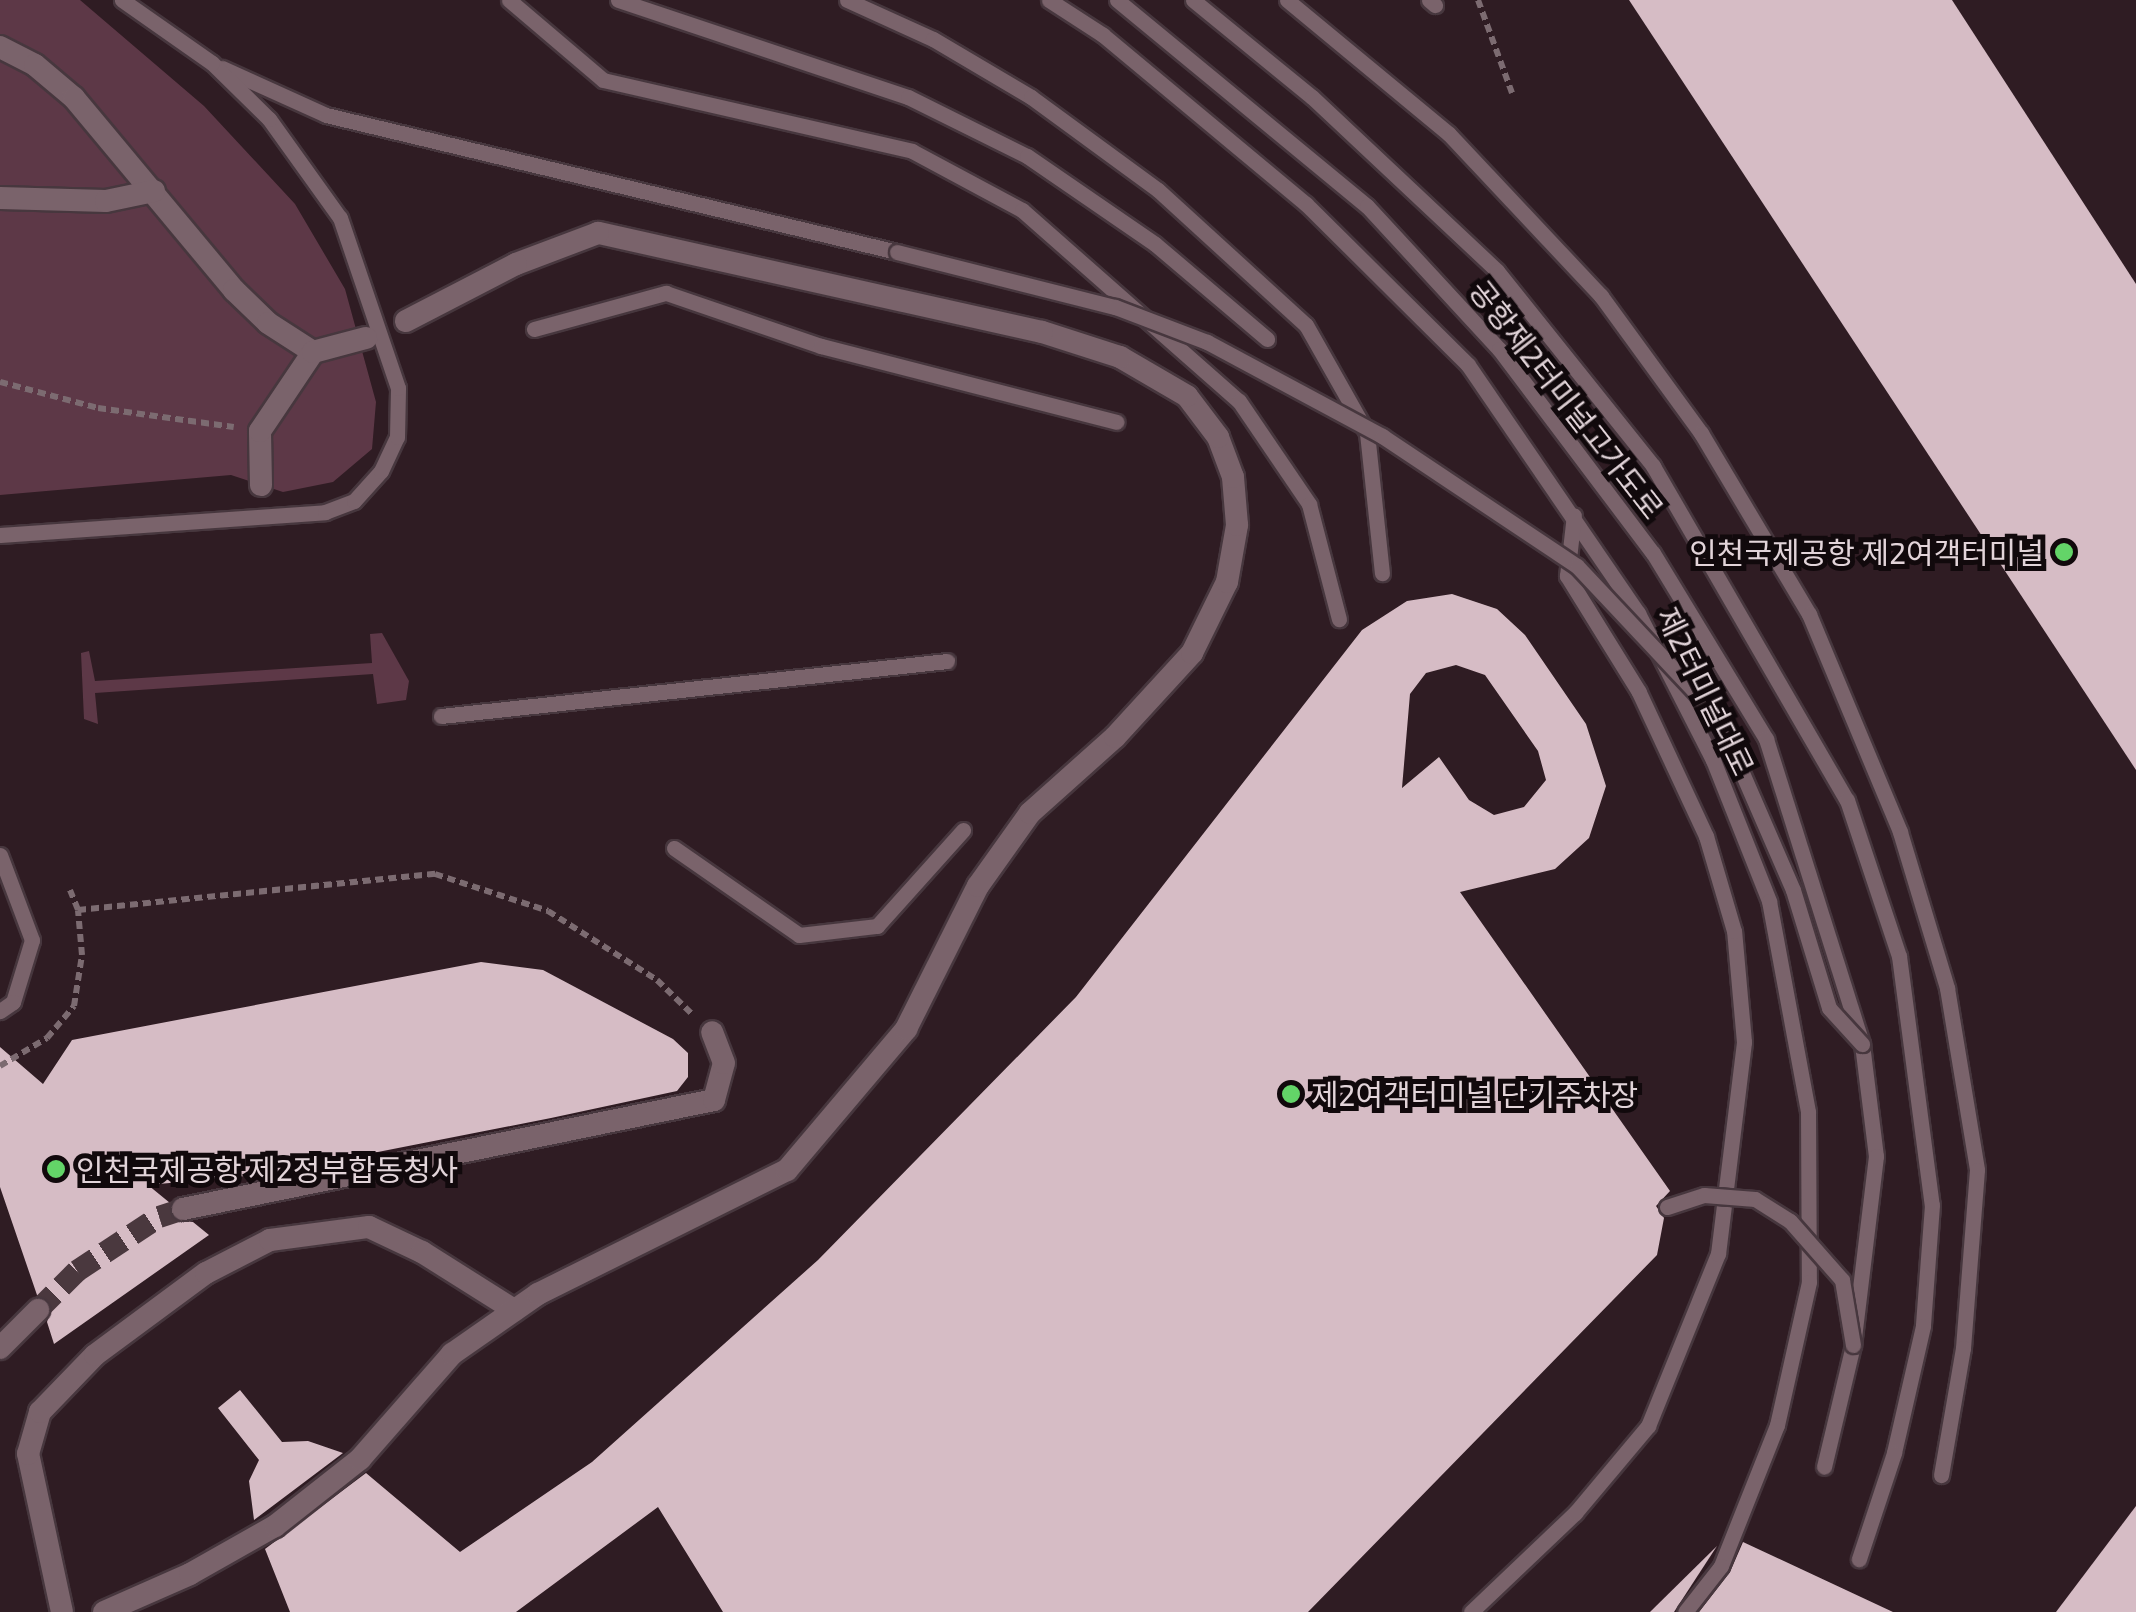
<!DOCTYPE html>
<html>
<head>
<meta charset="utf-8">
<style>
  body { margin:0 }
  #map { position:relative; width:2136px; height:1612px; overflow:hidden; background:#2f1c23; font-family:"Exo 2","Noto Sans KR",sans-serif }
  div>[style] { position:absolute }
  .green>* { inset:0; background:#5d3847 }
  .building>* { inset:0; background:#d6bcc5 }
  .pedestrian-tunnel>* { height:22px; margin-top:-11px; transform-origin:0; background:repeating-linear-gradient(90deg,#4a383e 0 22px,transparent 0 33px) }
  .path>* { height:6px; margin-top:-3px; transform-origin:0; background:repeating-linear-gradient(90deg,#7c6b71 0 8px,transparent 0 13px) }
  .roads { filter:drop-shadow(2px 0 #47373e) drop-shadow(-2px 0 #47373e) drop-shadow(0 2px #47373e) drop-shadow(0 -2px #47373e) }
  .service>* { height:15px; margin:-7.5px; padding:0 7.5px; transform-origin:7.5px; border-radius:7.5px; background:#7a636b }
  .pedestrian>* { height:22px; margin:-11px; padding:0 11px; transform-origin:11px; border-radius:11px; background:#7a636b }
  .bridges { filter:drop-shadow(2px 0 #47373e) drop-shadow(-2px 0 #47373e) drop-shadow(0 2px #47373e) drop-shadow(0 -2px #47373e) }
  .service-bridge>* { height:15px; margin:-7.5px; padding:0 7.5px; transform-origin:7.5px; border-radius:7.5px; background:#7a636b }
  .dots>* { width:28px; height:28px; translate:-50% -50%; box-sizing:border-box; border:5px solid #11090c; border-radius:50% }
  span { translate:-50% -50%; white-space:nowrap; text-align:center; line-height:1.15; -webkit-text-stroke:10px #11090c; paint-order:stroke }
  .street-label { font-size:30px; color:#e2d4d9 }
  .poi-label { font-size:30px; color:#e2d4d9 }
  .right { translate:-100% -50%; text-align:right }
  .left { translate:0 -50%; text-align:left }
</style>
</head>
<body>
<div id="map">
  <div class="green">
    <div style="clip-path:polygon(0 0,80px 0,204px 106px,295px 204px,345px 289px,376px 402px,372px 449px,333px 482px,283px 492px,231px 475px,0 495px)"></div>
    <div style="clip-path:polygon(382px 633px,409px 681px,406px 700px,377px 704px,373px 674px,95px 693px,98px 724px,84px 719px,81px 653px,89px 651px,95px 681px,372px 663px,370px 634px)"></div>
  </div>
  <div class="building">
    <div style="clip-path:polygon(1629px 0,1952px 0,2136px 284px,2136px 770px)"></div>
    <div style="clip-path:polygon(evenodd,1452px 594px,1497px 609px,1525px 635px,1586px 724px,1606px 786px,1589px 838px,1555px 869px,1460px 892px,1670px 1191px,1656px 1206px,1664px 1218px,1657px 1255px,1308px 1612px,723px 1612px,658px 1507px,516px 1612px,290px 1612px,265px 1549px,366px 1473px,460px 1552px,592px 1462px,818px 1260px,1076px 997px,1362px 630px,1407px 601px,1452px 594px,1456px 665px,1485px 675px,1538px 751px,1546px 780px,1524px 807px,1494px 815px,1469px 800px,1439px 757px,1402px 788px,1410px 694px,1426px 673px,1456px 665px)"></div>
    <div style="clip-path:polygon(481px 962px,543px 970px,673px 1039px,688px 1053px,688px 1077px,677px 1091px,551px 1118px,266px 1174px,148px 1185px,170px 1203px,173px 1220px,193px 1222px,209px 1235px,54px 1344px,47px 1322px,52px 1305px,37px 1295px,0 1187px,0 1047px,43px 1084px,72px 1040px)"></div>
    <div style="clip-path:polygon(240px 1390px,282px 1442px,308px 1441px,343px 1453px,254px 1520px,249px 1481px,259px 1460px,218px 1408px)"></div>
    <div style="clip-path:polygon(2136px 1506px,2136px 1612px,2056px 1612px)"></div>
    <div style="clip-path:polygon(1743px 1542px,1893px 1612px,1699px 1612px,1730px 1572px)"></div>
    <div style="clip-path:polygon(1717px 1546px,1674px 1612px,1650px 1612px)"></div>
  </div>
  <div class="pedestrian-tunnel">
    <div style="left:38px;top:1310px;width:55px;rotate:-45deg"></div>
    <div style="left:77px;top:1271px;width:98px;rotate:-33.4deg"></div>
    <div style="left:159px;top:1217px;width:25px;rotate:-18deg"></div>
  </div>
  <div class="path">
    <div style="left:1478px;top:0;width:99px;rotate:69.9deg"></div>
    <div style="left:0;top:382px;width:101px;rotate:14.9deg"></div>
    <div style="left:98px;top:408px;width:137px;rotate:8deg"></div>
    <div style="left:70px;top:890px;width:22px;rotate:68deg"></div>
    <div style="left:0;top:1066px;width:55px;rotate:-30.8deg"></div>
    <div style="left:47px;top:1038px;width:42px;rotate:-49.8deg"></div>
    <div style="left:74px;top:1006px;width:52px;rotate:-81.1deg"></div>
    <div style="left:82px;top:955px;width:45px;rotate:-95.1deg"></div>
    <div style="left:78px;top:910px;width:359px;rotate:-5.8deg"></div>
    <div style="left:435px;top:874px;width:119px;rotate:18.1deg"></div>
    <div style="left:548px;top:911px;width:129px;rotate:32.3deg"></div>
    <div style="left:657px;top:980px;width:49px;rotate:44.2deg"></div>
  </div>
  <div class="roads">
    <div class="service">
      <div style="left:509px;top:0;width:123px;rotate:40.4deg"></div>
      <div style="left:603px;top:80px;width:317px;rotate:12.9deg"></div>
      <div style="left:912px;top:151px;width:125px;rotate:28.2deg"></div>
      <div style="left:1022px;top:210px;width:289px;rotate:41.4deg"></div>
      <div style="left:1239px;top:401px;width:125px;rotate:55.8deg"></div>
      <div style="left:1309px;top:504px;width:119px;rotate:75.4deg"></div>
      <div style="left:618px;top:0;width:306px;rotate:18.5deg"></div>
      <div style="left:908px;top:97px;width:133px;rotate:26.4deg"></div>
      <div style="left:1027px;top:156px;width:155px;rotate:34.5deg"></div>
      <div style="left:1155px;top:244px;width:147px;rotate:40.3deg"></div>
      <div style="left:847px;top:0;width:94px;rotate:24.4deg"></div>
      <div style="left:933px;top:39px;width:114px;rotate:30.6deg"></div>
      <div style="left:1031px;top:97px;width:157px;rotate:36.2deg"></div>
      <div style="left:1158px;top:190px;width:200px;rotate:42.4deg"></div>
      <div style="left:1306px;top:325px;width:124px;rotate:60.5deg"></div>
      <div style="left:1367px;top:433px;width:141px;rotate:83.9deg"></div>
      <div style="left:1049px;top:0;width:64px;rotate:32.9deg"></div>
      <div style="left:1103px;top:35px;width:264px;rotate:39.8deg"></div>
      <div style="left:1306px;top:204px;width:228px;rotate:44.8deg"></div>
      <div style="left:1468px;top:365px;width:301px;rotate:55.6deg"></div>
      <div style="left:1638px;top:613px;width:165px;rotate:63deg"></div>
      <div style="left:1713px;top:760px;width:152px;rotate:68.3deg"></div>
      <div style="left:1769px;top:901px;width:215px;rotate:79.5deg"></div>
      <div style="left:1808px;top:1112px;width:170px;rotate:89.7deg"></div>
      <div style="left:1809px;top:1282px;width:147px;rotate:102.6deg"></div>
      <div style="left:1777px;top:1425px;width:152px;rotate:111.7deg"></div>
      <div style="left:1721px;top:1566px;width:58px;rotate:128deg"></div>
      <div style="left:1117px;top:0;width:324px;rotate:39.5deg"></div>
      <div style="left:1367px;top:206px;width:195px;rotate:47.3deg"></div>
      <div style="left:1499px;top:349px;width:256px;rotate:53deg"></div>
      <div style="left:1653px;top:553px;width:218px;rotate:58.7deg"></div>
      <div style="left:1766px;top:739px;width:320px;rotate:72.5deg"></div>
      <div style="left:1862px;top:1044px;width:113px;rotate:82.9deg"></div>
      <div style="left:1876px;top:1156px;width:190px;rotate:96.9deg"></div>
      <div style="left:1853px;top:1345px;width:125px;rotate:103.4deg"></div>
      <div style="left:1193px;top:0;width:154px;rotate:39.2deg"></div>
      <div style="left:1312px;top:97px;width:254px;rotate:43.2deg"></div>
      <div style="left:1497px;top:271px;width:250px;rotate:51.3deg"></div>
      <div style="left:1653px;top:466px;width:386px;rotate:59.9deg"></div>
      <div style="left:1847px;top:800px;width:164px;rotate:71.6deg"></div>
      <div style="left:1899px;top:956px;width:251px;rotate:82.5deg"></div>
      <div style="left:1932px;top:1205px;width:121px;rotate:94.3deg"></div>
      <div style="left:1923px;top:1326px;width:130px;rotate:102.9deg"></div>
      <div style="left:1894px;top:1453px;width:112px;rotate:108.3deg"></div>
      <div style="left:1287px;top:0;width:210px;rotate:39.6deg"></div>
      <div style="left:1449px;top:134px;width:222px;rotate:46.8deg"></div>
      <div style="left:1601px;top:296px;width:170px;rotate:53.9deg"></div>
      <div style="left:1701px;top:433px;width:211px;rotate:59.2deg"></div>
      <div style="left:1809px;top:614px;width:236px;rotate:67.3deg"></div>
      <div style="left:1900px;top:832px;width:163px;rotate:73.2deg"></div>
      <div style="left:1947px;top:988px;width:184px;rotate:80.6deg"></div>
      <div style="left:1977px;top:1170px;width:179px;rotate:94.5deg"></div>
      <div style="left:1963px;top:1348px;width:129px;rotate:99.8deg"></div>
      <div style="left:1429px;top:0;width:8px;rotate:40deg"></div>
      <div style="left:222px;top:68px;width:114px;rotate:24.3deg"></div>
      <div style="left:326px;top:115px;width:587px;rotate:13.49deg"></div>
      <div style="left:534px;top:329px;width:137px;rotate:-15.3deg"></div>
      <div style="left:666px;top:293px;width:164px;rotate:18.9deg"></div>
      <div style="left:821px;top:346px;width:305px;rotate:14.4deg"></div>
      <div style="left:0;top:535px;width:326px;rotate:-4deg"></div>
      <div style="left:325px;top:512px;width:31px;rotate:-21deg"></div>
      <div style="left:354px;top:501px;width:40px;rotate:-48deg"></div>
      <div style="left:381px;top:471px;width:38px;rotate:-65deg"></div>
      <div style="left:397px;top:437px;width:49px;rotate:-88.8deg"></div>
      <div style="left:398px;top:388px;width:180px;rotate:-108.8deg"></div>
      <div style="left:340px;top:218px;width:122px;rotate:-125.6deg"></div>
      <div style="left:269px;top:119px;width:80px;rotate:-135.5deg"></div>
      <div style="left:212px;top:63px;width:110px;rotate:-145deg"></div>
      <div style="left:441px;top:716px;width:509px;rotate:-6.2deg"></div>
      <div style="left:674px;top:848px;width:152px;rotate:34.8deg"></div>
      <div style="left:799px;top:935px;width:79px;rotate:-6.6deg"></div>
      <div style="left:877px;top:926px;width:129px;rotate:-48.1deg"></div>
      <div style="left:0;top:855px;width:91px;rotate:69.4deg"></div>
      <div style="left:32px;top:940px;width:65px;rotate:107deg"></div>
      <div style="left:13px;top:1002px;width:16px;rotate:145deg"></div>
      <div style="left:1471px;top:1612px;width:144px;rotate:-43.6deg"></div>
      <div style="left:1575px;top:1513px;width:114px;rotate:-50deg"></div>
      <div style="left:1648px;top:1426px;width:186px;rotate:-67.9deg"></div>
      <div style="left:1718px;top:1254px;width:214px;rotate:-83deg"></div>
      <div style="left:1744px;top:1042px;width:111px;rotate:-95.1deg"></div>
      <div style="left:1734px;top:931px;width:99px;rotate:-106.4deg"></div>
      <div style="left:1706px;top:836px;width:159px;rotate:-115deg"></div>
      <div style="left:1639px;top:692px;width:137px;rotate:-121.8deg"></div>
      <div style="left:1567px;top:576px;width:61px;rotate:-83.5deg"></div>
    </div>
    <div class="pedestrian">
      <div style="left:0;top:47px;width:39px;rotate:27deg"></div>
      <div style="left:35px;top:65px;width:51px;rotate:40.2deg"></div>
      <div style="left:74px;top:98px;width:250px;rotate:50.2deg"></div>
      <div style="left:234px;top:290px;width:47px;rotate:44.1deg"></div>
      <div style="left:268px;top:323px;width:54px;rotate:32.8deg"></div>
      <div style="left:0;top:198px;width:106px;rotate:1.6deg"></div>
      <div style="left:106px;top:201px;width:49px;rotate:-11.8deg"></div>
      <div style="left:261px;top:485px;width:54px;rotate:-91.1deg"></div>
      <div style="left:260px;top:431px;width:95px;rotate:-56.1deg"></div>
      <div style="left:313px;top:352px;width:55px;rotate:-14.8deg"></div>
      <div style="left:183px;top:1209px;width:542px;rotate:-11.6deg"></div>
      <div style="left:714px;top:1100px;width:38px;rotate:-75deg"></div>
      <div style="left:724px;top:1063px;width:33px;rotate:-111deg"></div>
      <div style="left:0;top:1348px;width:54px;rotate:-45deg"></div>
      <div style="left:62px;top:1612px;width:162px;rotate:-102.1deg"></div>
      <div style="left:28px;top:1454px;width:44px;rotate:-74.1deg"></div>
      <div style="left:40px;top:1412px;width:79px;rotate:-46deg"></div>
      <div style="left:95px;top:1355px;width:138px;rotate:-36.5deg"></div>
      <div style="left:206px;top:1273px;width:72px;rotate:-27.3deg"></div>
      <div style="left:270px;top:1240px;width:100px;rotate:-7.5deg"></div>
      <div style="left:369px;top:1227px;width:59px;rotate:25.3deg"></div>
      <div style="left:422px;top:1252px;width:109px;rotate:32.2deg"></div>
      <div style="left:104px;top:1612px;width:94px;rotate:-23.8deg"></div>
      <div style="left:190px;top:1574px;width:98px;rotate:-29.5deg"></div>
      <div style="left:275px;top:1526px;width:108px;rotate:-38.2deg"></div>
      <div style="left:360px;top:1459px;width:140px;rotate:-48.8deg"></div>
      <div style="left:452px;top:1354px;width:105px;rotate:-34.9deg"></div>
      <div style="left:538px;top:1294px;width:278px;rotate:-26.5deg"></div>
      <div style="left:787px;top:1170px;width:185px;rotate:-49.8deg"></div>
      <div style="left:906px;top:1029px;width:160px;rotate:-63.3deg"></div>
      <div style="left:978px;top:886px;width:90px;rotate:-54.5deg"></div>
      <div style="left:1030px;top:813px;width:114px;rotate:-41.8deg"></div>
      <div style="left:1115px;top:737px;width:114px;rotate:-47.5deg"></div>
      <div style="left:1192px;top:653px;width:79px;rotate:-63.8deg"></div>
      <div style="left:1227px;top:582px;width:58px;rotate:-80deg"></div>
      <div style="left:1237px;top:525px;width:48px;rotate:-94.8deg"></div>
      <div style="left:1233px;top:477px;width:43px;rotate:-110.6deg"></div>
      <div style="left:1218px;top:437px;width:51px;rotate:-127.1deg"></div>
      <div style="left:1187px;top:396px;width:78px;rotate:-149.8deg"></div>
      <div style="left:1120px;top:357px;width:82px;rotate:-162.2deg"></div>
      <div style="left:1042px;top:332px;width:455px;rotate:-167.4deg"></div>
      <div style="left:598px;top:233px;width:88px;rotate:159.3deg"></div>
      <div style="left:516px;top:264px;width:124px;rotate:152.6deg"></div>
    </div>
  </div>
  <div class="bridges">
    <div class="service-bridge">
      <div style="left:897px;top:252px;width:225px;rotate:14.2deg"></div>
      <div style="left:1115px;top:307px;width:98px;rotate:20.8deg"></div>
      <div style="left:1207px;top:342px;width:199px;rotate:28.2deg"></div>
      <div style="left:1382px;top:436px;width:234px;rotate:33.7deg"></div>
      <div style="left:1577px;top:566px;width:175px;rotate:46.8deg"></div>
      <div style="left:1697px;top:694px;width:61px;rotate:57.1deg"></div>
      <div style="left:1730px;top:745px;width:158px;rotate:66.5deg"></div>
      <div style="left:1793px;top:890px;width:123px;rotate:73deg"></div>
      <div style="left:1829px;top:1008px;width:49px;rotate:47.5deg"></div>
      <div style="left:1667px;top:1207px;width:39px;rotate:-18deg"></div>
      <div style="left:1704px;top:1195px;width:51px;rotate:4.5deg"></div>
      <div style="left:1755px;top:1199px;width:41px;rotate:32.2deg"></div>
      <div style="left:1790px;top:1221px;width:79px;rotate:48.6deg"></div>
      <div style="left:1842px;top:1280px;width:66px;rotate:80.4deg"></div>
    </div>
  </div>
  <div class="dots">
    <div style="left:2064px;top:552px;background:#63d468"></div>
    <div style="left:1291px;top:1094px;background:#63d468"></div>
    <div style="left:56px;top:1169px;background:#63d468"></div>
  </div>
  <div class="street-label">
    <span style="left:1567px;top:399px;rotate:52deg">공항제2터미널고가도로</span>
    <span style="left:1706px;top:691px;rotate:64deg">제2터미널대로</span>
  </div>
  <div class="poi-label">
    <span class="right" style="left:2044px;top:552px">인천국제공항 제2여객터미널</span>
    <span class="left" style="left:1311px;top:1094px">제2여객터미널 단기주차장</span>
    <span class="left" style="left:76px;top:1169px">인천국제공항 제2정부합동청사</span>
  </div>
</div>
</body>
</html>
